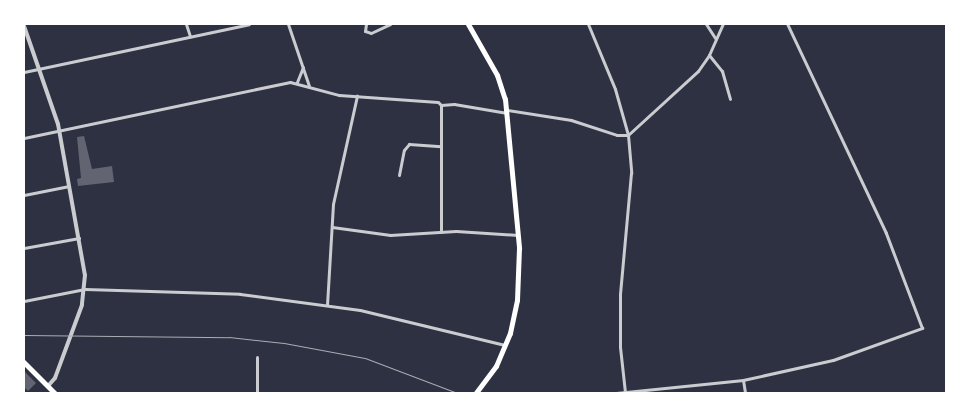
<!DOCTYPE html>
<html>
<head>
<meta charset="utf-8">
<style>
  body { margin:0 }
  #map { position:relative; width:970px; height:417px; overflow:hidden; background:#2d3142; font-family:Lato,sans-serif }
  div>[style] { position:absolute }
  .building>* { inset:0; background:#626471 }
  .minor>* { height:3px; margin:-1.5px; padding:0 1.5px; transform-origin:1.5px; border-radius:1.5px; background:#caccd0 }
  .tertiary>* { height:4px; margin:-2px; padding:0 2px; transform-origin:2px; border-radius:2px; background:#caccd0 }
  .primary>* { height:4.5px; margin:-2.25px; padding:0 2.25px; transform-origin:2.25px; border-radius:2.25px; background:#fff }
  .trunk>* { height:5px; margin:-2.5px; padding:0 2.5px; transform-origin:2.5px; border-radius:2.5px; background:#fff }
  .tram>* { height:1px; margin:-0.5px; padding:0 0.5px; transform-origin:0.5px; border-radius:0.5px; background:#abadb3 }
  span { translate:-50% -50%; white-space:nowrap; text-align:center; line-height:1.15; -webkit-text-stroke:4.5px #fff; paint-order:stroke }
  .frame { position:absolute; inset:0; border:25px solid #fff; pointer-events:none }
</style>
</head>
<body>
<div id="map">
  <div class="building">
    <div style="clip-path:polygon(84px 136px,92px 169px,112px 166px,114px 182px,78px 186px,77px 179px,81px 178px,77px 137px)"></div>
    <div style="clip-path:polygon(24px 371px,36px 383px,28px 391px,24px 387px)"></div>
  </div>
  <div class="minor">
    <div style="left:186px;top:24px;width:13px;rotate:72deg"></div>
    <div style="left:288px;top:24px;width:65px;rotate:71.3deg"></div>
    <div style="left:366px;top:24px;width:7px;rotate:98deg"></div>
    <div style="left:365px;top:31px;width:6px;rotate:18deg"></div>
    <div style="left:371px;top:33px;width:21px;rotate:-25deg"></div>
    <div style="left:588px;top:24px;width:70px;rotate:67.4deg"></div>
    <div style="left:615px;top:89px;width:48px;rotate:74.2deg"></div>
    <div style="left:628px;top:135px;width:38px;rotate:85deg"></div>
    <div style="left:631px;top:173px;width:122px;rotate:95.2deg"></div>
    <div style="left:620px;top:295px;width:52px;rotate:90deg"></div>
    <div style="left:620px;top:347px;width:45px;rotate:83.7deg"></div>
    <div style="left:706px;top:24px;width:17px;rotate:57deg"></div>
    <div style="left:709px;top:55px;width:21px;rotate:51deg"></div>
    <div style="left:722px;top:71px;width:29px;rotate:74deg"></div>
    <div style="left:24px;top:72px;width:230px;rotate:-12deg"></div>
    <div style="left:297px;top:82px;width:16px;rotate:-68deg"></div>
    <div style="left:507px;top:110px;width:65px;rotate:8.9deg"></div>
    <div style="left:571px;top:120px;width:48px;rotate:18.1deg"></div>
    <div style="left:617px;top:135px;width:11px"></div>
    <div style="left:628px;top:135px;width:95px;rotate:-42.4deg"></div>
    <div style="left:698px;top:71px;width:19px;rotate:-55deg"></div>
    <div style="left:709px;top:55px;width:34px;rotate:-66deg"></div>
    <div style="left:24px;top:138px;width:272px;rotate:-11.9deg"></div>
    <div style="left:290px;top:82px;width:51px;rotate:14.9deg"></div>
    <div style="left:339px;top:95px;width:99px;rotate:4deg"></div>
    <div style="left:438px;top:102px;width:4px;rotate:45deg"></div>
    <div style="left:441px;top:105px;width:13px;rotate:-4deg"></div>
    <div style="left:454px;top:104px;width:54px;rotate:9.6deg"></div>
    <div style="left:399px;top:175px;width:25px;rotate:-79deg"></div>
    <div style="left:404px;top:150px;width:8px;rotate:-50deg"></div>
    <div style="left:409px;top:144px;width:32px;rotate:4deg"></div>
    <div style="left:24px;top:195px;width:46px;rotate:-11.3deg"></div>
    <div style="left:332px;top:227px;width:59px;rotate:7.9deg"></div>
    <div style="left:390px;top:235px;width:66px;rotate:-3.5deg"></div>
    <div style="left:456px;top:231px;width:62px;rotate:3.7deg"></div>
    <div style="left:441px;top:232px;width:127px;rotate:-90deg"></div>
    <div style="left:24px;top:248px;width:56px;rotate:-10.3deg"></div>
    <div style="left:24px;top:301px;width:62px;rotate:-11.1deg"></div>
    <div style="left:85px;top:289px;width:155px;rotate:1.8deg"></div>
    <div style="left:240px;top:294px;width:121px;rotate:7.6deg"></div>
    <div style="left:360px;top:310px;width:149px;rotate:13.6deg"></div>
    <div style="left:327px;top:305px;width:101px;rotate:-86.6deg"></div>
    <div style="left:333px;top:204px;width:111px;rotate:-77.5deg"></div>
    <div style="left:743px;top:380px;width:13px;rotate:81deg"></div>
    <div style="left:257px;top:393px;width:36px;rotate:-90deg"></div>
    <div style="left:616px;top:393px;width:128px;rotate:-5.8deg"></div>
    <div style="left:743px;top:380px;width:92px;rotate:-12.5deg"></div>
    <div style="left:833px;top:360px;width:95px;rotate:-19.8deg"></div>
    <div style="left:922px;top:328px;width:102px;rotate:-110.8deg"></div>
    <div style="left:886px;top:233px;width:231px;rotate:-115.3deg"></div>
  </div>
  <div class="tertiary">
    <div style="left:24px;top:26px;width:104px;rotate:70.9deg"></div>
    <div style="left:58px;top:124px;width:153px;rotate:79.9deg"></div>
    <div style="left:85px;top:275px;width:30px;rotate:96deg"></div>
    <div style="left:82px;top:305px;width:78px;rotate:110.3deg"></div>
    <div style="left:55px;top:378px;width:11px;rotate:131deg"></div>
  </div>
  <div class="primary">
    <div style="left:24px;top:362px;width:44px;rotate:45deg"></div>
  </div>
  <div class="trunk">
    <div style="left:468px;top:24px;width:59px;rotate:60.4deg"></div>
    <div style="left:497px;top:75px;width:25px;rotate:72deg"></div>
    <div style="left:505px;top:99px;width:150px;rotate:84.6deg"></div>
    <div style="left:519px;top:248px;width:52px;rotate:92.2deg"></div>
    <div style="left:517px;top:300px;width:34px;rotate:102deg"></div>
    <div style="left:510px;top:333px;width:36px;rotate:113deg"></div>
    <div style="left:496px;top:366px;width:34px;rotate:127deg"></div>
  </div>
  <div class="tram">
    <div style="left:24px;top:335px;width:205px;rotate:0.6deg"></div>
    <div style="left:229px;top:337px;width:55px;rotate:6.2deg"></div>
    <div style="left:284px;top:343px;width:82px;rotate:10.5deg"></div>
    <div style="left:365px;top:358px;width:98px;rotate:20.8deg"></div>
  </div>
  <div class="frame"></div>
</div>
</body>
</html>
